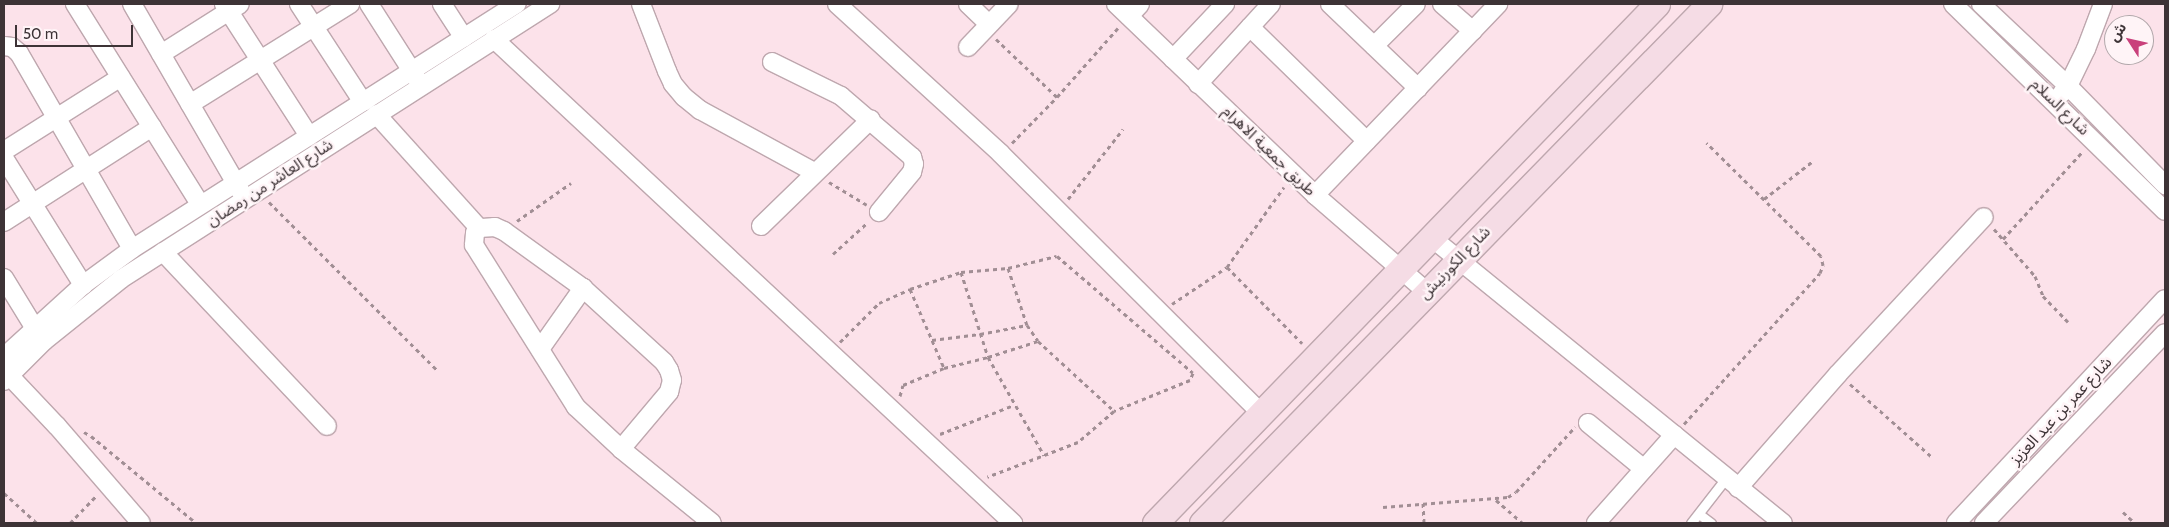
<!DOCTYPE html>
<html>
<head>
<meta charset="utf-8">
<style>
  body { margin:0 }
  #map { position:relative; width:2169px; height:527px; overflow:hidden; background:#fce2ea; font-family:Cabin,"Noto Sans Arabic",sans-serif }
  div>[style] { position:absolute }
  .path>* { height:3px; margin-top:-1.5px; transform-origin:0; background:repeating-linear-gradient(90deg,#a18e94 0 4px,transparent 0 8px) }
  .roads { filter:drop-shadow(1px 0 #bea7ae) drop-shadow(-1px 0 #bea7ae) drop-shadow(0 1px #bea7ae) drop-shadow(0 -1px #bea7ae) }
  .lane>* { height:9px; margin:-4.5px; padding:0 4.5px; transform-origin:4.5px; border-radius:4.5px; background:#fff }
  .street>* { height:18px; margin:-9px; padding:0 9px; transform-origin:9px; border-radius:9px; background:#fff }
  .secondary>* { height:25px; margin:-12.5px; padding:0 12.5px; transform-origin:12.5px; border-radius:12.5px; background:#f5dce5 }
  span { translate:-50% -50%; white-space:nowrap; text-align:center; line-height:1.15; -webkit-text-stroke:5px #fff4f7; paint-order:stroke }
  .street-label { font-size:16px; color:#3d3336 }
  .frame { position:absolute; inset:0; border:5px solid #3d3336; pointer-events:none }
  .north { position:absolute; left:2104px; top:15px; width:50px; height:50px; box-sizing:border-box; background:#fff4f7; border:1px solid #b1a7aa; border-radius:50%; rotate:305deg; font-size:14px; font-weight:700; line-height:20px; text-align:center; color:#3d3336 }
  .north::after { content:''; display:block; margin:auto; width:18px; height:22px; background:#c9407b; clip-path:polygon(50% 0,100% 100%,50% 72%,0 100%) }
  .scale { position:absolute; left:15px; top:25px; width:118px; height:22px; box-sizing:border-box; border:2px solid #3d3336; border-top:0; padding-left:6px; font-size:15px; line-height:18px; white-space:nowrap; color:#3d3336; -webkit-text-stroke:4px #fff4f7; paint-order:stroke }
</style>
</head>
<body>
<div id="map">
  <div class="path">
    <div style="left:996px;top:39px;width:84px;rotate:43.6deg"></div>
    <div style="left:1012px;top:143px;width:64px;rotate:-45.6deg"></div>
    <div style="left:1057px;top:97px;width:92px;rotate:-48.5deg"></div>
    <div style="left:829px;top:182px;width:44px;rotate:31.2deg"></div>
    <div style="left:1068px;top:199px;width:89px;rotate:-51.8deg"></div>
    <div style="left:1764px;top:199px;width:62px;rotate:-37.8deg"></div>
    <div style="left:269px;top:202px;width:238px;rotate:45deg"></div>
    <div style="left:517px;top:221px;width:66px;rotate:-35.1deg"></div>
    <div style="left:1994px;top:229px;width:62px;rotate:48.9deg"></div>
    <div style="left:2035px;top:276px;width:22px;rotate:68deg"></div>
    <div style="left:2043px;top:296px;width:36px;rotate:46deg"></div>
    <div style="left:2003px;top:239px;width:119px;rotate:-47.7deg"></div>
    <div style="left:833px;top:254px;width:47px;rotate:-42.4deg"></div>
    <div style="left:1227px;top:267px;width:107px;rotate:45.4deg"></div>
    <div style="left:1008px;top:268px;width:60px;rotate:71.6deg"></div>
    <div style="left:1027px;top:325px;width:19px;rotate:55deg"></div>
    <div style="left:1038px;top:341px;width:103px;rotate:42.6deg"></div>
    <div style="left:961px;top:272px;width:89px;rotate:72.4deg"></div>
    <div style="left:988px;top:357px;width:113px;rotate:60.3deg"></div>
    <div style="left:910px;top:289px;width:86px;rotate:66.7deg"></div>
    <div style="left:1172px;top:304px;width:66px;rotate:-33.9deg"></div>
    <div style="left:1227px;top:267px;width:98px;rotate:-54.5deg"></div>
    <div style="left:932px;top:340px;width:48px;rotate:-7.1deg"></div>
    <div style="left:980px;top:334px;width:48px;rotate:-10.8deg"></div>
    <div style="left:840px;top:342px;width:55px;rotate:-45deg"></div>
    <div style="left:879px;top:303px;width:34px;rotate:-24deg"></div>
    <div style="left:910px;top:289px;width:54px;rotate:-18.4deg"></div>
    <div style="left:961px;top:272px;width:47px;rotate:-4.9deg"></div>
    <div style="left:1008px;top:268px;width:50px;rotate:-13.8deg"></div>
    <div style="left:1057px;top:256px;width:179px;rotate:40.7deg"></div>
    <div style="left:1193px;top:373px;width:8px;rotate:113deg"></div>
    <div style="left:1190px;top:380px;width:82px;rotate:157.8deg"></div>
    <div style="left:1114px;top:411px;width:48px;rotate:139.3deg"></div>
    <div style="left:1078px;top:442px;width:97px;rotate:159deg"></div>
    <div style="left:1850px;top:384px;width:111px;rotate:41.7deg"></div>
    <div style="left:900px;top:396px;width:11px;rotate:-75deg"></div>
    <div style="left:903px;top:385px;width:44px;rotate:-22.5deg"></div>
    <div style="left:944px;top:368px;width:45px;rotate:-14deg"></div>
    <div style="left:988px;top:357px;width:52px;rotate:-17.7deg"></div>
    <div style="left:1684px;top:424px;width:203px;rotate:-48deg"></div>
    <div style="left:1820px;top:273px;width:9px;rotate:-69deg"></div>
    <div style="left:1823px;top:265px;width:9px;rotate:-103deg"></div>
    <div style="left:1821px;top:256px;width:161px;rotate:-135.3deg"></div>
    <div style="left:84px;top:432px;width:8px;rotate:30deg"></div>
    <div style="left:91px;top:436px;width:136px;rotate:39.6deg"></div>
    <div style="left:940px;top:434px;width:79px;rotate:-21.4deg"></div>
    <div style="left:4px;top:493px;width:45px;rotate:42.3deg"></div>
    <div style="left:1496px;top:500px;width:35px;rotate:41deg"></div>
    <div style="left:1423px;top:503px;width:20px;rotate:87deg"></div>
    <div style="left:1383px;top:507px;width:125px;rotate:-4.6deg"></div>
    <div style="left:1508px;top:497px;width:9px;rotate:-32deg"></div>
    <div style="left:1516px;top:492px;width:88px;rotate:-47.8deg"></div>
    <div style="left:2123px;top:512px;width:16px;rotate:43deg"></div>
    <div style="left:70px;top:523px;width:37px;rotate:-46deg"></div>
  </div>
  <div class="roads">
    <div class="lane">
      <div style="left:1699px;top:514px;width:15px;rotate:37deg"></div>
      <div style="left:1691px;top:523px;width:57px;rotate:-52.1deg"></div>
    </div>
    <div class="street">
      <div style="left:75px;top:4px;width:236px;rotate:58deg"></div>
      <div style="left:132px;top:4px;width:217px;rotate:59.9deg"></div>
      <div style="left:224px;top:4px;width:157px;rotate:57.2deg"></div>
      <div style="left:299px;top:4px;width:117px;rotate:56.9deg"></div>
      <div style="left:369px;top:4px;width:89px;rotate:57.4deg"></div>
      <div style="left:442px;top:4px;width:40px;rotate:57.1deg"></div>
      <div style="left:641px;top:4px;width:72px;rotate:68.8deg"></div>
      <div style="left:667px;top:71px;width:14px;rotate:65deg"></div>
      <div style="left:673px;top:84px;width:17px;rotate:50deg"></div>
      <div style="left:684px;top:97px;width:21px;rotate:39deg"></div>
      <div style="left:700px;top:110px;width:130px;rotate:28.5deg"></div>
      <div style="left:837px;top:4px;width:222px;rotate:42.4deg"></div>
      <div style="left:1001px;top:154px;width:367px;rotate:44.9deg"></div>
      <div style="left:968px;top:4px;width:29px;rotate:44deg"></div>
      <div style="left:1116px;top:4px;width:276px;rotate:43.8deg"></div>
      <div style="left:1315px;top:195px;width:148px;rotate:40.9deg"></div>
      <div style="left:1330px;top:4px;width:122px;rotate:43.7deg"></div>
      <div style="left:1442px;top:4px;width:41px;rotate:41.1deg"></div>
      <div style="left:1953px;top:4px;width:296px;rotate:44.3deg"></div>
      <div style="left:1981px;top:4px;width:120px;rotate:43.3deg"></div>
      <div style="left:2068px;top:86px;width:139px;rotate:45.6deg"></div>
      <div style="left:1129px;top:16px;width:16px;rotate:-47deg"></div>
      <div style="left:1250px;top:27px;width:163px;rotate:44.3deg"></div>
      <div style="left:494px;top:39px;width:710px;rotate:43deg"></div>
      <div style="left:4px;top:46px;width:8px;rotate:7deg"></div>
      <div style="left:12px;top:47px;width:9px;rotate:41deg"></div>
      <div style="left:19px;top:53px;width:226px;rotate:60deg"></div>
      <div style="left:1374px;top:46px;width:59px;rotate:-45deg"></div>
      <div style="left:968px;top:47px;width:59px;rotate:-46.4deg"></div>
      <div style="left:161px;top:54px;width:93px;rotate:-32.3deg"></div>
      <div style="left:1173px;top:59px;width:76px;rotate:-46.6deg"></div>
      <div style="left:772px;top:62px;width:77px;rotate:26.2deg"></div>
      <div style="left:841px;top:96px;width:94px;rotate:40.7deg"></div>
      <div style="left:912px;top:157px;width:7px;rotate:74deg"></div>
      <div style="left:914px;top:164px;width:8px;rotate:104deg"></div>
      <div style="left:912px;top:172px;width:52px;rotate:129.5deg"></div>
      <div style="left:1198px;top:84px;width:108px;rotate:-47.6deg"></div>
      <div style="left:2062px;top:93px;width:9px;rotate:-49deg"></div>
      <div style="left:2068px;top:86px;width:41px;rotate:-64.1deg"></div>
      <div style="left:2086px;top:49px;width:48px;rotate:-69.3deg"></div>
      <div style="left:190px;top:104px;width:189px;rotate:-32deg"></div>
      <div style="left:376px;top:114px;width:154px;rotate:47.9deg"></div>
      <div style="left:4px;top:151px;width:138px;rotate:-32.3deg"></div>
      <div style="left:4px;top:158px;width:150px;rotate:58.1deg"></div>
      <div style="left:1315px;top:195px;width:265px;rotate:-46.2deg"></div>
      <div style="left:4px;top:222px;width:176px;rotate:-32.7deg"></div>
      <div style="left:761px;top:226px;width:153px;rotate:-44.2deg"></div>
      <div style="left:1432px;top:238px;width:452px;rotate:39.1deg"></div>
      <div style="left:163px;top:252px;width:239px;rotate:46.7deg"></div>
      <div style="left:4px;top:278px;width:57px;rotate:58.5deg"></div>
      <div style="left:540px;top:349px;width:75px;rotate:-54.8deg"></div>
      <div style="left:4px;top:357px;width:107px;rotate:-42.3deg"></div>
      <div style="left:83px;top:285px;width:61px;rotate:-36.3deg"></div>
      <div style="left:132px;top:249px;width:456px;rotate:-32.5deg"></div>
      <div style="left:4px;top:370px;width:77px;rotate:46.6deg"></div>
      <div style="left:57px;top:426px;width:128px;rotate:49.1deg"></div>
      <div style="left:4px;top:381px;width:57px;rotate:-45deg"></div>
      <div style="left:44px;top:341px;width:99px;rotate:-38.8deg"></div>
      <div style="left:121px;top:279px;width:510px;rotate:-32.66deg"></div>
      <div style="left:1588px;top:423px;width:72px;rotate:39.4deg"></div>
      <div style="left:621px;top:449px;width:75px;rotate:-49.9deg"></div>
      <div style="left:669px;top:392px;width:12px;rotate:-76deg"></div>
      <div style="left:672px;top:380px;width:10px;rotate:-107deg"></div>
      <div style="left:669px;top:370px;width:9px;rotate:-122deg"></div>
      <div style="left:664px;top:362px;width:110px;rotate:-137.6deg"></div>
      <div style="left:583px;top:288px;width:97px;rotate:-144.2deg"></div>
      <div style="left:504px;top:231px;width:10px;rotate:-156deg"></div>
      <div style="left:495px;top:227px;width:16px;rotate:176deg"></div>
      <div style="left:479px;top:228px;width:6px;rotate:129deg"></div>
      <div style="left:475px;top:233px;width:12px;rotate:95deg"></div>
      <div style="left:474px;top:245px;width:191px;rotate:57.8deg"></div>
      <div style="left:576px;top:407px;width:62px;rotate:43deg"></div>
      <div style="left:621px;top:449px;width:117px;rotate:39.1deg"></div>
      <div style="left:1738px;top:488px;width:152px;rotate:-48.7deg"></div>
      <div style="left:1838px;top:374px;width:214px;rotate:-47.1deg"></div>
      <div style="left:1596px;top:523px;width:118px;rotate:-48.4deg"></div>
      <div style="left:1956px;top:523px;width:306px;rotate:-47deg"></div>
      <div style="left:1984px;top:523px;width:262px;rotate:-46.4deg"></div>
    </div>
    <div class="secondary">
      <div style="left:1155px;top:523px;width:722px;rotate:-45.95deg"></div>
      <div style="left:1202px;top:523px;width:726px;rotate:-45.67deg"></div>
    </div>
  </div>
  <div class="street-label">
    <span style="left:2060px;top:107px;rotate:44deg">شارع السلام</span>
    <span style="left:1269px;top:151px;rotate:44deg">طريق جمعية الاهرام</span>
    <span style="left:270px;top:183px;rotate:-33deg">شارع العاشر من رمضان</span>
    <span style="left:1455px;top:263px;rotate:-46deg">شارع الكورنيش</span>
    <span style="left:2061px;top:411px;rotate:-47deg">شارع عمر بن عبد العزيز</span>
  </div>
  <div class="frame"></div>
  <div class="north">ش</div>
  <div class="scale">50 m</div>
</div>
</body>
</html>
